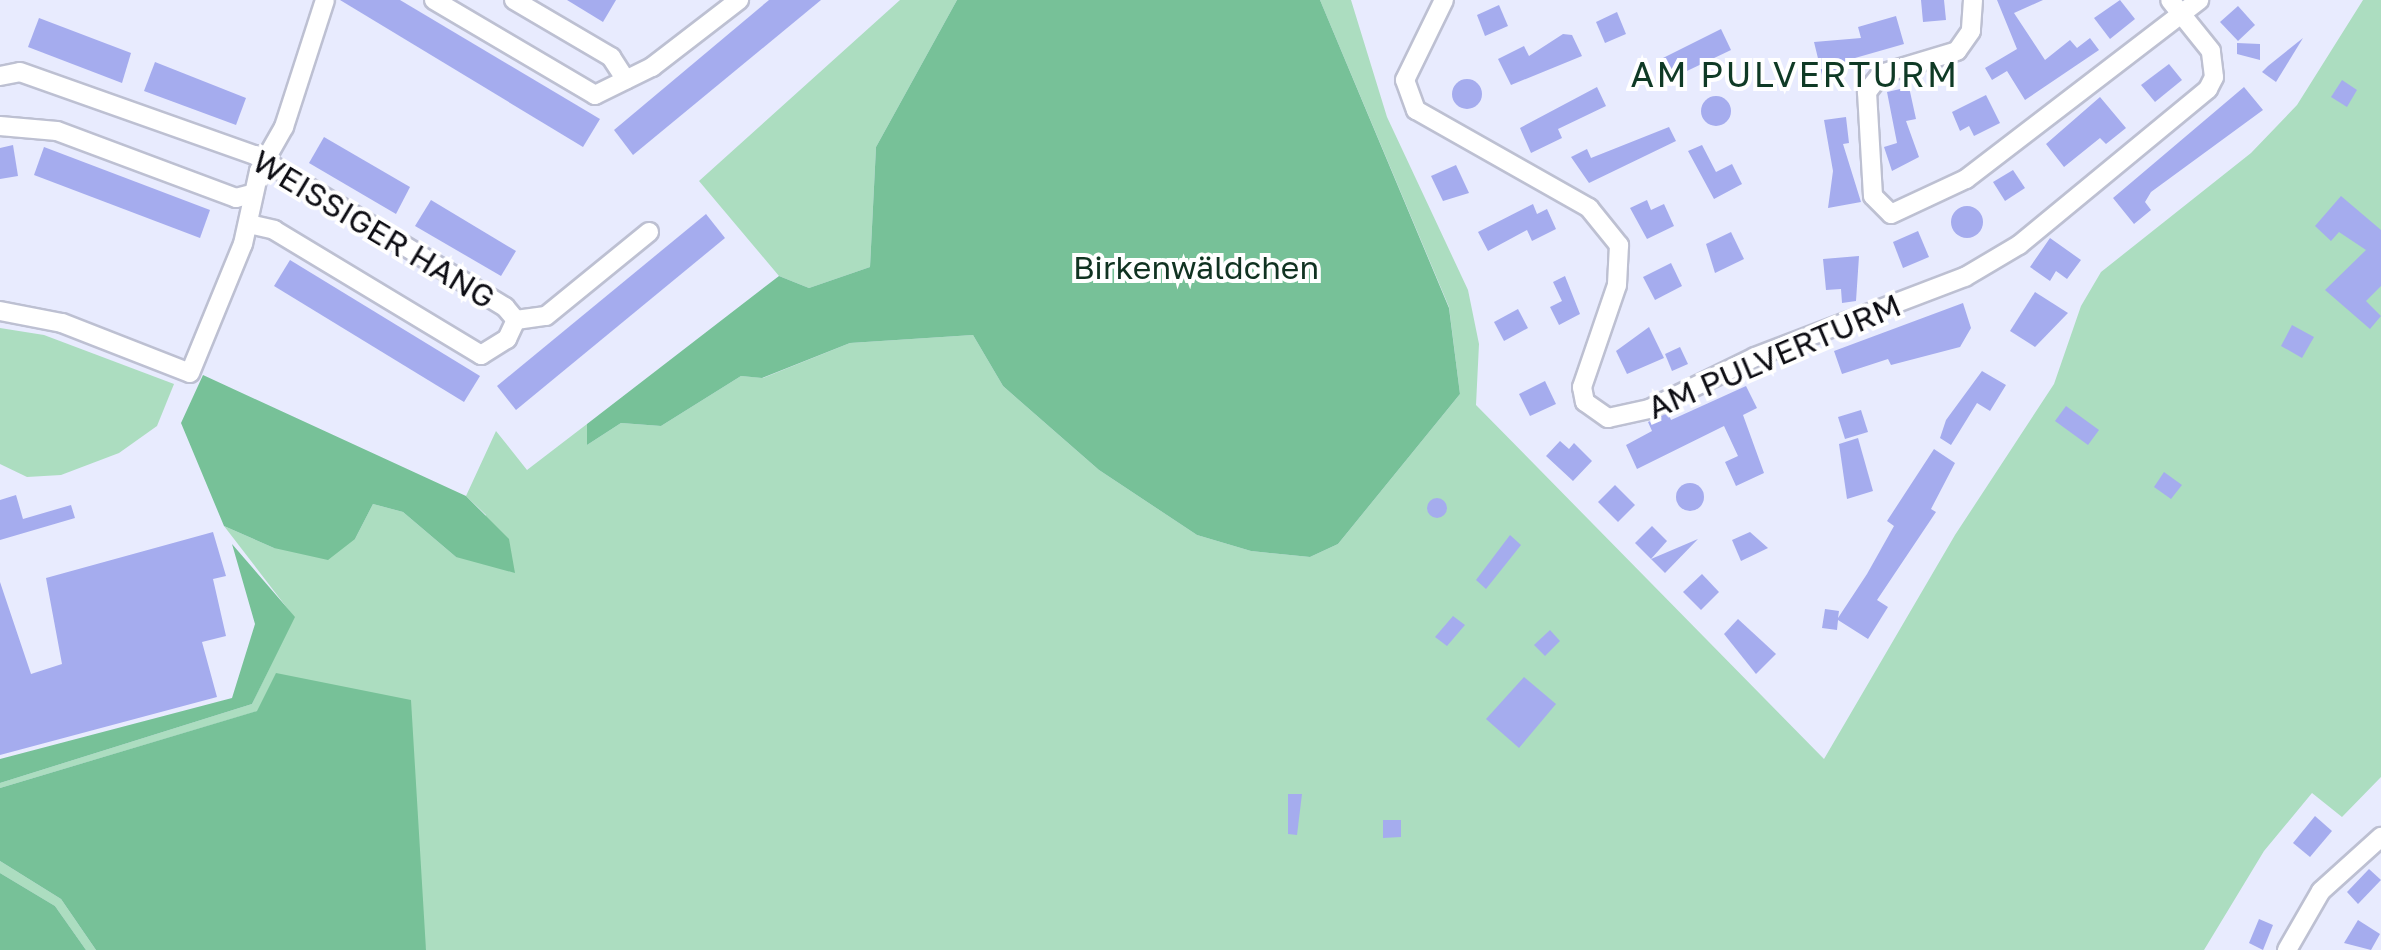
<!DOCTYPE html>
<html>
<head>
<meta charset="utf-8">
<style>
  body { margin:0 }
  #map { position:relative; width:2381px; height:950px; overflow:hidden; background:#e8ebfe; font-family:"Golos Text",sans-serif }
  div>[style] { position:absolute }
  .green>* { inset:0; background:#acddc0 }
  .forest>* { inset:0; background:#77c198 }
  .building>* { inset:0; background:#a5acee }
  .round { border-radius:50% }
  .roads { filter:drop-shadow(2px 0 #bdc0d2) drop-shadow(-2px 0 #bdc0d2) drop-shadow(0 2px #bdc0d2) drop-shadow(0 -2px #bdc0d2) }
  .minor>* { height:18px; margin:-9px; padding:0 9px; transform-origin:9px; border-radius:9px; background:#fff }
  span { translate:-50% -50%; white-space:nowrap; text-align:center; line-height:1.15; -webkit-text-stroke:8px #fff; paint-order:stroke }
  .street-label { font-size:32px; color:#0d0d13 }
  .park-label { font-size:32px; color:#103221 }
  .neighbourhood-label { font-size:35px; color:#0f3a25; letter-spacing:2.5px }
</style>
</head>
<body>
<div id="map">
  <div class="green">
    <div style="clip-path:polygon(900px 0,957px 0,876px 147px,870px 267px,809px 288px,779px 276px,699px 181px)"></div>
    <div style="clip-path:polygon(1320px 0,1351px 0,1387px 117px,1468px 290px,1479px 344px,1476px 405px,1824px 759px,1955px 535px,2054px 384px,2081px 306px,2101px 272px,2251px 153px,2297px 105px,2363px 0,2381px 0,2381px 777px,2342px 817px,2312px 793px,2264px 851px,2204px 950px,426px 950px,421px 931px,258px 711px,0 788px,0 783px,252px 704px,294px 617px,224px 526px,274px 548px,355px 539px,373px 504px,403px 512px,456px 557px,486px 515px,466px 496px,496px 431px,527px 470px,587px 424px,587px 445px,621px 423px,661px 426px,741px 376px,763px 378px,850px 343px,973px 335px,1003px 386px,1099px 470px,1197px 535px,1251px 551px,1310px 557px,1338px 544px,1460px 394px,1449px 307px)"></div>
    <div style="clip-path:polygon(0 328px,44px 335px,174px 384px,157px 426px,119px 453px,61px 475px,27px 477px,0 464px)"></div>
    <div style="clip-path:polygon(0 861px,61px 899px,96px 950px,86px 950px,55px 906px,0 873px)"></div>
  </div>
  <div class="forest">
    <div style="clip-path:polygon(957px 0,1320px 0,1449px 308px,1460px 394px,1338px 544px,1310px 557px,1251px 551px,1197px 535px,1099px 470px,1003px 386px,973px 335px,850px 343px,762px 378px,741px 376px,661px 426px,621px 423px,587px 445px,587px 424px,779px 276px,809px 288px,870px 267px,876px 147px)"></div>
    <div style="clip-path:polygon(203px 375px,466px 496px,509px 539px,515px 573px,456px 557px,403px 512px,373px 504px,355px 539px,328px 560px,274px 548px,224px 526px,181px 423px)"></div>
    <div style="clip-path:polygon(232px 544px,295px 617px,252px 704px,0 783px,0 759px,232px 698px,255px 624px)"></div>
    <div style="clip-path:polygon(276px 673px,411px 700px,426px 950px,96px 950px,61px 899px,0 861px,0 788px,257px 711px)"></div>
    <div style="clip-path:polygon(0 873px,55px 906px,86px 950px,0 950px)"></div>
  </div>
  <div class="building">
    <div style="clip-path:polygon(340px 0,400px 0,600px 119px,583px 147px)"></div>
    <div style="clip-path:polygon(567px 0,616px 0,603px 22px)"></div>
    <div style="clip-path:polygon(769px 0,821px 0,633px 155px,614px 130px)"></div>
    <div style="clip-path:polygon(1921px 0,1944px 0,1946px 20px,1923px 22px)"></div>
    <div style="clip-path:polygon(1997px 0,2043px 0,2014px 13px,2045px 60px,2070px 40px,2077px 48px,2090px 38px,2099px 50px,2025px 100px,2007px 71px,1992px 80px,1985px 68px,2017px 49px)"></div>
    <div style="clip-path:polygon(2120px 0,2135px 19px,2110px 39px,2094px 18px)"></div>
    <div style="clip-path:polygon(1499px 5px,1508px 26px,1485px 36px,1477px 15px)"></div>
    <div style="clip-path:polygon(2238px 6px,2255px 25px,2238px 41px,2220px 22px)"></div>
    <div style="clip-path:polygon(1617px 12px,1626px 34px,1605px 43px,1596px 22px)"></div>
    <div style="clip-path:polygon(1896px 16px,1904px 44px,1848px 60px,1841px 65px,1842px 81px,1824px 83px,1814px 42px,1861px 38px,1858px 27px)"></div>
    <div style="clip-path:polygon(39px 18px,131px 53px,122px 83px,28px 47px)"></div>
    <div style="clip-path:polygon(1721px 29px,1731px 50px,1668px 80px,1659px 60px)"></div>
    <div style="clip-path:polygon(1563px 34px,1572px 35px,1582px 56px,1511px 85px,1498px 59px,1524px 46px,1529px 56px)"></div>
    <div style="clip-path:polygon(2303px 38px,2276px 82px,2262px 72px,2268px 66px)"></div>
    <div style="clip-path:polygon(2237px 43px,2260px 44px,2260px 60px,2237px 54px)"></div>
    <div style="clip-path:polygon(155px 62px,246px 98px,236px 125px,144px 91px)"></div>
    <div style="clip-path:polygon(2169px 64px,2182px 80px,2155px 102px,2141px 85px)"></div>
    <div class="round" style="left:1452px;top:79px;width:30px;height:30px"></div>
    <div style="clip-path:polygon(2342px 80px,2357px 90px,2347px 107px,2331px 97px)"></div>
    <div style="clip-path:polygon(1597px 87px,1606px 106px,1558px 129px,1562px 138px,1531px 153px,1520px 128px)"></div>
    <div style="clip-path:polygon(1909px 87px,1916px 119px,1906px 121px,1919px 157px,1892px 171px,1884px 147px,1897px 143px,1887px 92px)"></div>
    <div style="clip-path:polygon(2244px 87px,2263px 110px,2151px 192px,2145px 202px,2151px 210px,2134px 224px,2113px 198px)"></div>
    <div style="clip-path:polygon(1986px 95px,2000px 123px,1974px 136px,1969px 126px,1960px 131px,1952px 112px)"></div>
    <div class="round" style="left:1701px;top:96px;width:30px;height:30px"></div>
    <div style="clip-path:polygon(2100px 97px,2126px 128px,2106px 144px,2100px 138px,2064px 167px,2046px 144px)"></div>
    <div style="clip-path:polygon(1846px 117px,1849px 143px,1843px 144px,1861px 202px,1828px 208px,1833px 171px,1824px 120px)"></div>
    <div style="clip-path:polygon(1669px 127px,1676px 141px,1589px 183px,1571px 157px,1587px 149px,1591px 158px)"></div>
    <div style="clip-path:polygon(324px 137px,410px 187px,396px 214px,309px 163px)"></div>
    <div style="clip-path:polygon(13px 145px,18px 176px,0 179px,0 148px)"></div>
    <div style="clip-path:polygon(1702px 145px,1716px 172px,1732px 164px,1742px 184px,1714px 199px,1688px 151px)"></div>
    <div style="clip-path:polygon(44px 147px,210px 210px,200px 238px,34px 175px)"></div>
    <div style="clip-path:polygon(1456px 165px,1469px 193px,1443px 201px,1431px 176px)"></div>
    <div style="clip-path:polygon(2013px 170px,2025px 188px,2005px 201px,1993px 182px)"></div>
    <div style="clip-path:polygon(2341px 196px,2381px 230px,2381px 286px,2366px 301px,2381px 316px,2370px 329px,2325px 290px,2366px 250px,2339px 232px,2331px 241px,2315px 226px)"></div>
    <div style="clip-path:polygon(431px 200px,516px 251px,501px 276px,415px 226px)"></div>
    <div style="clip-path:polygon(1647px 200px,1651px 210px,1664px 204px,1674px 226px,1647px 239px,1630px 208px)"></div>
    <div style="clip-path:polygon(1533px 204px,1537px 214px,1547px 209px,1556px 229px,1532px 241px,1527px 230px,1488px 251px,1478px 232px)"></div>
    <div class="round" style="left:1951px;top:206px;width:32px;height:32px"></div>
    <div style="clip-path:polygon(706px 214px,725px 238px,516px 410px,497px 386px)"></div>
    <div style="clip-path:polygon(1918px 231px,1929px 257px,1903px 268px,1893px 242px)"></div>
    <div style="clip-path:polygon(1731px 232px,1744px 259px,1715px 273px,1706px 244px)"></div>
    <div style="clip-path:polygon(2050px 238px,2081px 260px,2067px 279px,2056px 271px,2050px 281px,2030px 267px)"></div>
    <div style="clip-path:polygon(1859px 256px,1856px 301px,1842px 303px,1841px 289px,1826px 290px,1823px 259px)"></div>
    <div style="clip-path:polygon(290px 260px,480px 376px,464px 402px,274px 286px)"></div>
    <div style="clip-path:polygon(1671px 263px,1682px 286px,1655px 300px,1643px 277px)"></div>
    <div style="clip-path:polygon(1565px 276px,1580px 314px,1559px 325px,1550px 307px,1562px 301px,1553px 282px)"></div>
    <div style="clip-path:polygon(2035px 292px,2068px 313px,2035px 347px,2010px 331px)"></div>
    <div style="clip-path:polygon(1963px 303px,1971px 328px,1960px 347px,1891px 365px,1888px 359px,1842px 374px,1834px 351px)"></div>
    <div style="clip-path:polygon(1518px 309px,1528px 328px,1504px 341px,1494px 322px)"></div>
    <div style="clip-path:polygon(2292px 325px,2314px 337px,2302px 358px,2281px 346px)"></div>
    <div style="clip-path:polygon(1649px 327px,1664px 358px,1627px 374px,1616px 351px)"></div>
    <div style="clip-path:polygon(1680px 347px,1688px 364px,1672px 371px,1665px 354px)"></div>
    <div style="clip-path:polygon(1982px 371px,2006px 385px,1990px 411px,1977px 403px,1951px 445px,1940px 438px,1946px 420px)"></div>
    <div style="clip-path:polygon(1545px 381px,1556px 404px,1530px 416px,1519px 394px)"></div>
    <div style="clip-path:polygon(1746px 386px,1757px 408px,1743px 415px,1764px 473px,1736px 486px,1725px 462px,1738px 456px,1724px 426px,1637px 469px,1626px 445px,1652px 431px,1648px 422px,1668px 413px,1671px 420px)"></div>
    <div style="clip-path:polygon(2066px 406px,2099px 430px,2088px 445px,2055px 421px)"></div>
    <div style="clip-path:polygon(1861px 410px,1868px 432px,1845px 439px,1838px 417px)"></div>
    <div style="clip-path:polygon(1858px 438px,1873px 491px,1847px 499px,1839px 444px)"></div>
    <div style="clip-path:polygon(1560px 441px,1569px 449px,1574px 443px,1592px 461px,1573px 481px,1546px 456px)"></div>
    <div style="clip-path:polygon(1934px 449px,1955px 463px,1931px 509px,1936px 512px,1877px 600px,1888px 607px,1868px 639px,1838px 620px,1837px 630px,1822px 628px,1825px 609px,1839px 611px,1838px 618px,1867px 574px,1894px 526px,1887px 521px)"></div>
    <div style="clip-path:polygon(2164px 472px,2182px 485px,2171px 499px,2154px 487px)"></div>
    <div class="round" style="left:1676px;top:483px;width:28px;height:28px"></div>
    <div style="clip-path:polygon(1615px 485px,1635px 505px,1618px 522px,1598px 502px)"></div>
    <div style="clip-path:polygon(16px 495px,23px 519px,71px 505px,75px 518px,0 540px,0 500px)"></div>
    <div class="round" style="left:1427px;top:498px;width:20px;height:20px"></div>
    <div style="clip-path:polygon(1652px 526px,1667px 541px,1651px 559px,1635px 543px)"></div>
    <div style="clip-path:polygon(213px 532px,226px 576px,213px 579px,226px 636px,202px 642px,217px 697px,0 755px,0 582px,31px 674px,62px 664px,46px 578px)"></div>
    <div style="clip-path:polygon(1750px 532px,1768px 548px,1741px 561px,1732px 540px)"></div>
    <div style="clip-path:polygon(1510px 535px,1521px 545px,1486px 589px,1476px 580px)"></div>
    <div style="clip-path:polygon(1698px 539px,1665px 573px,1651px 559px)"></div>
    <div style="clip-path:polygon(1702px 574px,1719px 592px,1701px 610px,1683px 592px)"></div>
    <div style="clip-path:polygon(1453px 616px,1465px 625px,1447px 646px,1435px 637px)"></div>
    <div style="clip-path:polygon(1738px 619px,1776px 654px,1756px 674px,1724px 634px)"></div>
    <div style="clip-path:polygon(1550px 630px,1560px 641px,1545px 656px,1534px 645px)"></div>
    <div style="clip-path:polygon(1524px 677px,1556px 704px,1519px 748px,1486px 719px)"></div>
    <div style="clip-path:polygon(1288px 794px,1302px 794px,1297px 835px,1288px 834px)"></div>
    <div style="clip-path:polygon(2315px 816px,2332px 831px,2310px 857px,2293px 843px)"></div>
    <div style="clip-path:polygon(1383px 820px,1401px 820px,1401px 837px,1383px 838px)"></div>
    <div style="clip-path:polygon(2369px 869px,2381px 880px,2358px 904px,2347px 892px)"></div>
    <div style="clip-path:polygon(2259px 919px,2273px 925px,2263px 950px,2249px 943px)"></div>
    <div style="clip-path:polygon(2358px 920px,2380px 934px,2371px 950px,2344px 943px)"></div>
  </div>
  <div class="roads">
    <div class="minor">
      <div style="left:434px;top:0;width:187px;rotate:30.5deg"></div>
      <div style="left:595px;top:95px;width:64px;rotate:-26.2deg"></div>
      <div style="left:652px;top:67px;width:110px;rotate:-37.6deg"></div>
      <div style="left:514px;top:0;width:113px;rotate:30.4deg"></div>
      <div style="left:611px;top:57px;width:27px;rotate:57deg"></div>
      <div style="left:1444px;top:0;width:89px;rotate:116deg"></div>
      <div style="left:1405px;top:80px;width:32px;rotate:70deg"></div>
      <div style="left:1416px;top:110px;width:199px;rotate:29.5deg"></div>
      <div style="left:1589px;top:208px;width:48px;rotate:51deg"></div>
      <div style="left:1619px;top:245px;width:40px;rotate:92.9deg"></div>
      <div style="left:1617px;top:285px;width:108px;rotate:108.9deg"></div>
      <div style="left:1582px;top:387px;width:15px;rotate:79deg"></div>
      <div style="left:1585px;top:402px;width:28px;rotate:35deg"></div>
      <div style="left:1608px;top:418px;width:42px;rotate:-12.4deg"></div>
      <div style="left:1649px;top:409px;width:118px;rotate:-26.1deg"></div>
      <div style="left:1755px;top:357px;width:225px;rotate:-20.9deg"></div>
      <div style="left:1965px;top:277px;width:63px;rotate:-30.7deg"></div>
      <div style="left:2019px;top:245px;width:245px;rotate:-39.5deg"></div>
      <div style="left:2208px;top:89px;width:13px;rotate:-63deg"></div>
      <div style="left:2214px;top:77px;width:26px;rotate:-97deg"></div>
      <div style="left:2211px;top:51px;width:65px;rotate:-128.8deg"></div>
      <div style="left:1973px;top:0;width:31px;rotate:94deg"></div>
      <div style="left:1971px;top:31px;width:24px;rotate:125deg"></div>
      <div style="left:1957px;top:51px;width:79px;rotate:163.2deg"></div>
      <div style="left:1881px;top:74px;width:23px;rotate:128deg"></div>
      <div style="left:1867px;top:92px;width:104px;rotate:86.7deg"></div>
      <div style="left:1873px;top:196px;width:25px;rotate:45deg"></div>
      <div style="left:1891px;top:214px;width:83px;rotate:-25deg"></div>
      <div style="left:1966px;top:179px;width:294px;rotate:-37.5deg"></div>
      <div style="left:0;top:76px;width:20px;rotate:-11deg"></div>
      <div style="left:20px;top:72px;width:249px;rotate:19.5deg"></div>
      <div style="left:255px;top:155px;width:293px;rotate:31.3deg"></div>
      <div style="left:505px;top:307px;width:17px;rotate:50deg"></div>
      <div style="left:0;top:126px;width:57px;rotate:5deg"></div>
      <div style="left:57px;top:131px;width:191px;rotate:20.5deg"></div>
      <div style="left:236px;top:198px;width:16px;rotate:-15deg"></div>
      <div style="left:249px;top:224px;width:26px;rotate:13deg"></div>
      <div style="left:274px;top:230px;width:242px;rotate:31.1deg"></div>
      <div style="left:481px;top:355px;width:31px;rotate:-32deg"></div>
      <div style="left:507px;top:339px;width:21px;rotate:-65deg"></div>
      <div style="left:0;top:311px;width:63px;rotate:11deg"></div>
      <div style="left:62px;top:323px;width:137px;rotate:21.3deg"></div>
      <div style="left:190px;top:373px;width:139px;rotate:-67.7deg"></div>
      <div style="left:243px;top:244px;width:75px;rotate:-77.6deg"></div>
      <div style="left:259px;top:171px;width:51px;rotate:-60.4deg"></div>
      <div style="left:284px;top:127px;width:133px;rotate:-72.1deg"></div>
      <div style="left:516px;top:320px;width:30px;rotate:-8deg"></div>
      <div style="left:546px;top:316px;width:133px;rotate:-39.2deg"></div>
      <div style="left:2287px;top:950px;width:68px;rotate:-60deg"></div>
      <div style="left:2321px;top:891px;width:81px;rotate:-42deg"></div>
    </div>
  </div>
  <div class="street-label">
    <span style="left:374px;top:229px;rotate:31deg">WEISSIGER HANG</span>
    <span style="left:1774px;top:356px;rotate:-23deg">AM PULVERTURM</span>
  </div>
  <div class="park-label">
    <span style="left:1196px;top:267px">Birkenwäldchen</span>
  </div>
  <div class="neighbourhood-label">
    <span style="left:1795px;top:74px">AM PULVERTURM</span>
  </div>
</div>
</body>
</html>
